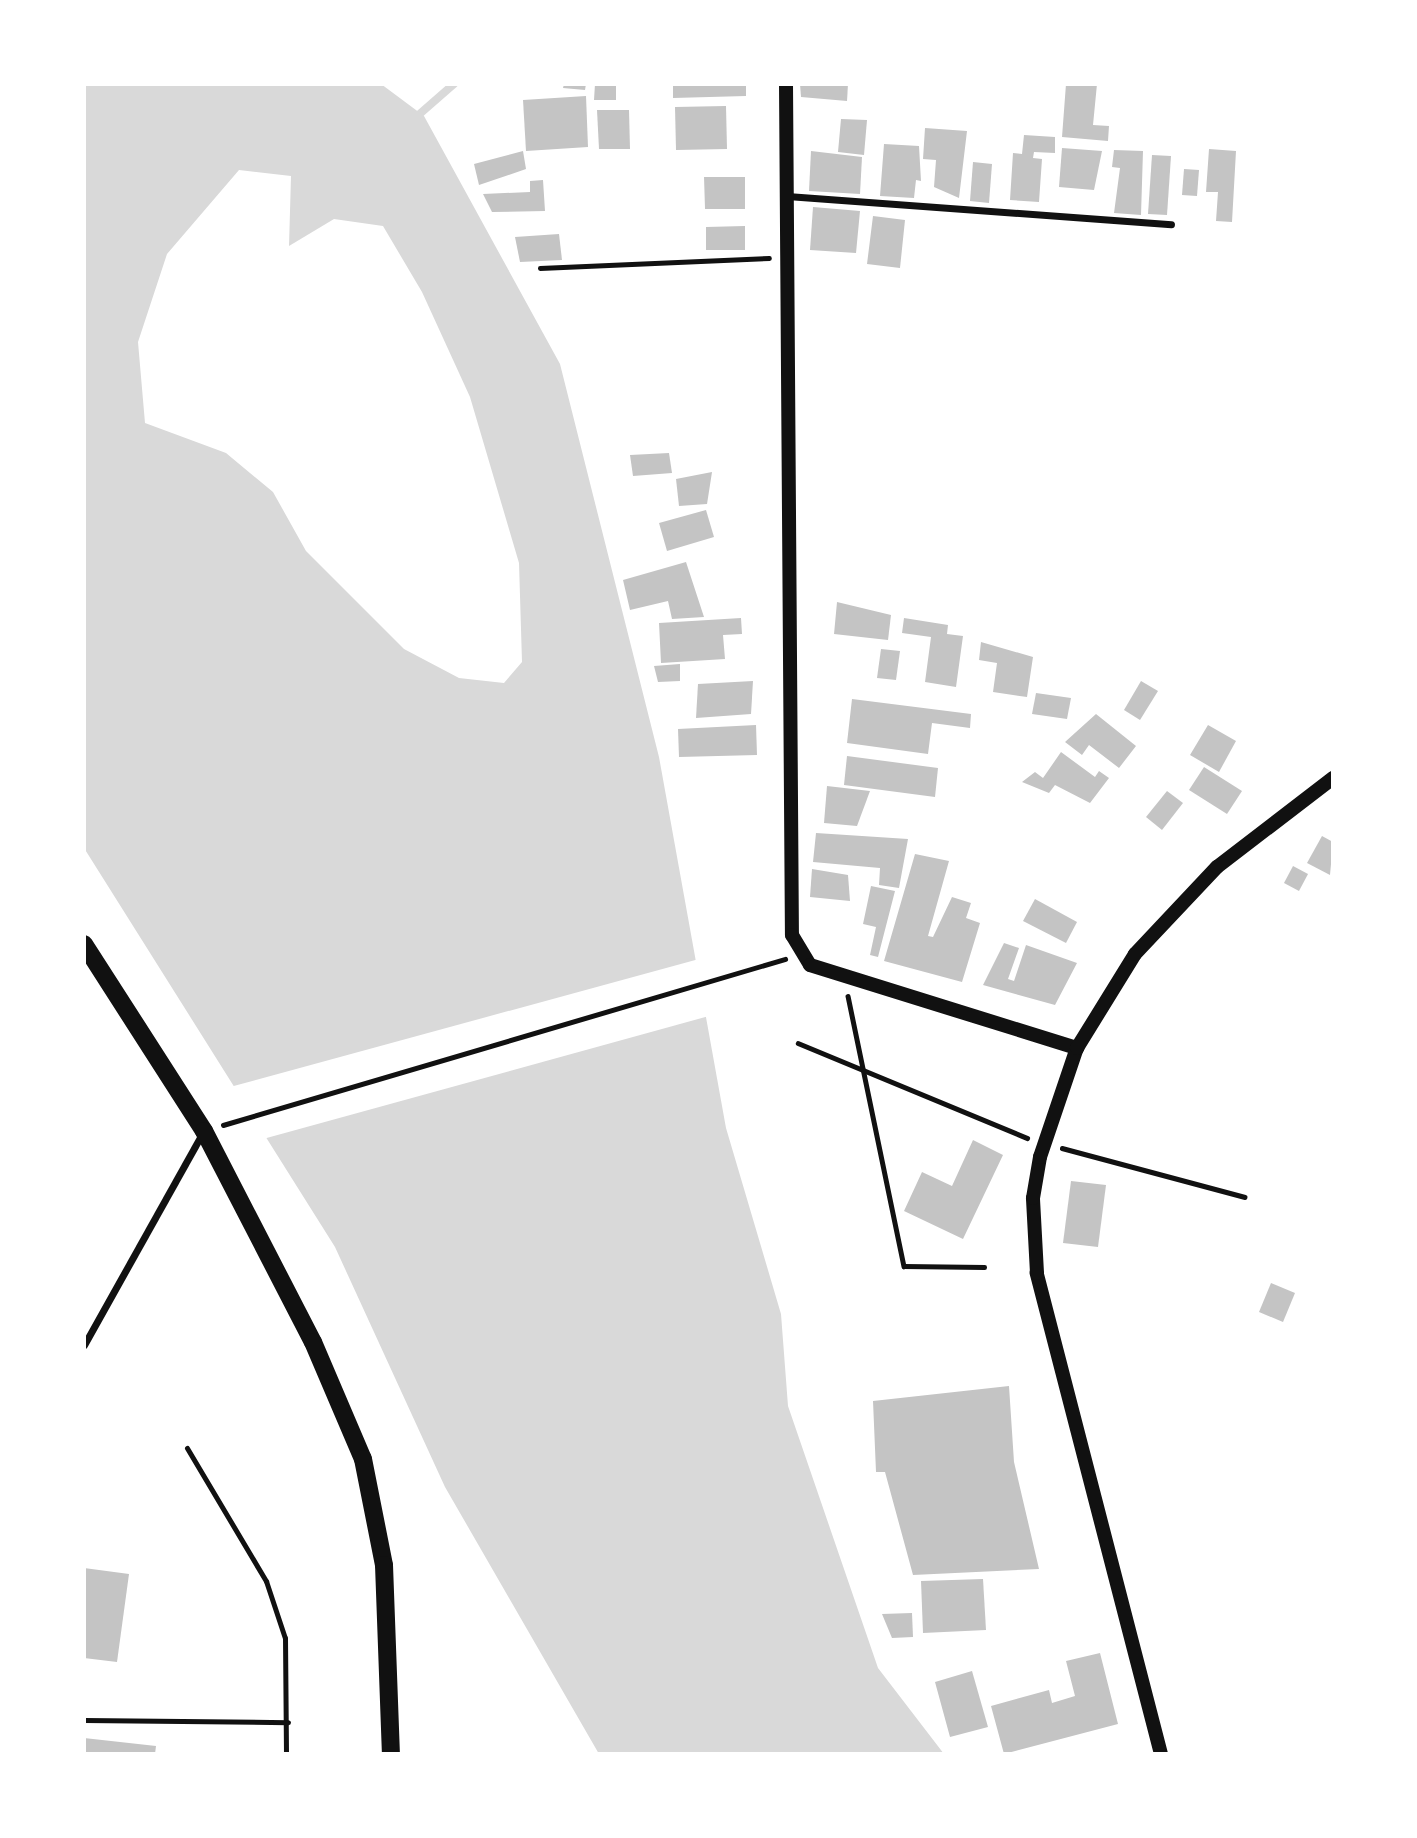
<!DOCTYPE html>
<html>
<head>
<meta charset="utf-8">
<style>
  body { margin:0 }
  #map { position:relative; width:1417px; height:1838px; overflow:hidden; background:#fff; font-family:"Source Sans 3",sans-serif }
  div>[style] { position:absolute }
  .water>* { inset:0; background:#d9d9d9 }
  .pier>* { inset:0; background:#fff }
  .stream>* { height:8px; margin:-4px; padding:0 4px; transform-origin:4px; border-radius:4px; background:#d9d9d9 }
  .building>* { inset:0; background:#c4c4c4 }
  .path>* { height:4.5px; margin:-2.25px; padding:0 2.25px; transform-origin:2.25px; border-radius:2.25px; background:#111 }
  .service>* { height:5px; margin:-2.5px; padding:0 2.5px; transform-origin:2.5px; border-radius:2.5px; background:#111 }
  .minor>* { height:7px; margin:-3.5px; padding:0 3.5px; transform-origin:3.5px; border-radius:3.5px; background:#111 }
  .secondary>* { height:14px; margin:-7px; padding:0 7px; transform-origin:7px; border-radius:7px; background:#111 }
  .primary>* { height:18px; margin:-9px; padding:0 9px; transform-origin:9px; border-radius:9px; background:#111 }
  span { translate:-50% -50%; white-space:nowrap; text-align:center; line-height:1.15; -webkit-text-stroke:7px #fff; paint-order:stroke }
  .frame { position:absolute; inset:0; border:86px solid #fff; pointer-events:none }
</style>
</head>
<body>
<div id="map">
  <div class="water">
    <div style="clip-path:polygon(evenodd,84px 84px,381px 84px,424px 116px,560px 364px,659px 757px,726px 1128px,781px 1314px,788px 1406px,878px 1668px,944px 1754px,599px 1754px,445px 1487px,335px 1247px,84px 848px,84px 84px,239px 170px,291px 176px,289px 246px,334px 219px,383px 226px,422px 292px,470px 397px,519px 563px,522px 662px,504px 683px,459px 678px,404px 649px,306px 551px,273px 492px,226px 453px,145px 423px,138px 342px,167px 254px,239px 170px)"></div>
  </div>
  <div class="pier">
    <div style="clip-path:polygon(699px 959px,709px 1016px,263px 1139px,230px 1087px)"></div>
  </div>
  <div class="stream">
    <div style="left:415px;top:118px;width:52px;rotate:-41.1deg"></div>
  </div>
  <div class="building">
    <div style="clip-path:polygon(564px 84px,586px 84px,585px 90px,563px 88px)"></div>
    <div style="clip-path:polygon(595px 84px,616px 84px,616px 100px,594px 100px)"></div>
    <div style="clip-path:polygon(673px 84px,746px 84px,746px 96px,673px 98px)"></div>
    <div style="clip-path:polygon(800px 84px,848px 84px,847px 101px,801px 97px)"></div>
    <div style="clip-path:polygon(1066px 84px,1097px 84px,1093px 125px,1109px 126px,1108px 141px,1062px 137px)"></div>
    <div style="clip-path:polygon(586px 96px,588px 147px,526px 151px,523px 100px)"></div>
    <div style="clip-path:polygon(726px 106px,727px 149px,676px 150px,675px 107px)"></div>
    <div style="clip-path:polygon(597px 110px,629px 110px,630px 149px,599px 149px)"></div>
    <div style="clip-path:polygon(841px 119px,867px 120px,864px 155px,838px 152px)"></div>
    <div style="clip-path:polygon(925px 128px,967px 131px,959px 198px,934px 187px,936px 160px,923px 159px)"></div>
    <div style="clip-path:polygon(1024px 135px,1055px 137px,1055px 153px,1034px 152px,1033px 158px,1042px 159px,1039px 202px,1010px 200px,1013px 153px,1022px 154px)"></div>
    <div style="clip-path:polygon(884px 144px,919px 146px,921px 181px,916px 180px,914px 198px,880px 196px)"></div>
    <div style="clip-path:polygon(1062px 148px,1102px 151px,1094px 190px,1059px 187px)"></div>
    <div style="clip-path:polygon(1209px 149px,1236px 151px,1232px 222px,1216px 221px,1218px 192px,1206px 192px)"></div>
    <div style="clip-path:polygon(1114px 150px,1143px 151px,1141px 215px,1114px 213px,1120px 168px,1112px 167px)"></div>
    <div style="clip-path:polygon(523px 151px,526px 169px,479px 185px,474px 164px)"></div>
    <div style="clip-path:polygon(811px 151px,862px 157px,860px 194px,809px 191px)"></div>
    <div style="clip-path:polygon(1152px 155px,1171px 156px,1167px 215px,1148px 214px)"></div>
    <div style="clip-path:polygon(973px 162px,992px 164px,989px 203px,970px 201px)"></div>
    <div style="clip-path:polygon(1184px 169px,1199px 170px,1197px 196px,1182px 195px)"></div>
    <div style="clip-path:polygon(704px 177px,745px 177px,745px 209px,705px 209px)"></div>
    <div style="clip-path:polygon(543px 180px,545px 211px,492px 212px,483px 194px,530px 192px,530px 181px)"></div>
    <div style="clip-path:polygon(813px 207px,860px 211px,856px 253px,810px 250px)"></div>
    <div style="clip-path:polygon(873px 216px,905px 220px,900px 268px,867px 264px)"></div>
    <div style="clip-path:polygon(745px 226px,745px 250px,706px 250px,706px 227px)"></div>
    <div style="clip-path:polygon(559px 234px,562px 260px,520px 262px,515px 237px)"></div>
    <div style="clip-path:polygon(669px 453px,672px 473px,633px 476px,630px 455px)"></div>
    <div style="clip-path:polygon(712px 472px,707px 504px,679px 506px,676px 479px)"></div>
    <div style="clip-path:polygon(706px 510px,714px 537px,667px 551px,659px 523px)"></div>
    <div style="clip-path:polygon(686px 562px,704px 617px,672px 619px,668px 601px,630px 610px,623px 580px)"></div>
    <div style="clip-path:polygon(837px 602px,891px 615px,888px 640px,834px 634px)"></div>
    <div style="clip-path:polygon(741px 618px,742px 634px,723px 635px,725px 659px,661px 663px,659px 623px)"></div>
    <div style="clip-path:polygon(904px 618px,948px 625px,947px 634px,963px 636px,956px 687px,925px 682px,931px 637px,902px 633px)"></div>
    <div style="clip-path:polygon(981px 642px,1033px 657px,1027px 697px,993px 692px,997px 663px,979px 660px)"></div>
    <div style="clip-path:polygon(881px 649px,900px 651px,896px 680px,877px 678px)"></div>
    <div style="clip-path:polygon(680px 664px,680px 681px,658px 682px,654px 666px)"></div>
    <div style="clip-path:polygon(753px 681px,751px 714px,696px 718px,698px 684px)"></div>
    <div style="clip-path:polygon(1141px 681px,1158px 691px,1140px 720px,1124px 710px)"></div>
    <div style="clip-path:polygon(1036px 693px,1071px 698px,1067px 719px,1032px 714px)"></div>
    <div style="clip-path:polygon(852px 699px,971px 714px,970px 728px,932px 723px,928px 754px,847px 743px)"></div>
    <div style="clip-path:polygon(1096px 714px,1136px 746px,1119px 768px,1089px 745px,1082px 755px,1065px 742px)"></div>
    <div style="clip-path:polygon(756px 725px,757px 755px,679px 757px,678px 729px)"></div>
    <div style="clip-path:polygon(1208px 725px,1236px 741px,1219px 772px,1190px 755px)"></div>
    <div style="clip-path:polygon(1061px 752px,1095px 777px,1099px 771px,1109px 778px,1090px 803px,1055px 785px,1049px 793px,1022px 782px,1035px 772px,1043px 778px)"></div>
    <div style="clip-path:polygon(847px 756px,938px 768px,935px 797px,844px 785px)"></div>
    <div style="clip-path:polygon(1204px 767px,1242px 791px,1227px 814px,1189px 790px)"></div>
    <div style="clip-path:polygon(827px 786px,870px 791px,857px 826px,824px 823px)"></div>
    <div style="clip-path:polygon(1167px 791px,1183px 803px,1162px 830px,1146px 817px)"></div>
    <div style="clip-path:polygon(816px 833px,908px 839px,899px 888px,879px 885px,880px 868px,813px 862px)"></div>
    <div style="clip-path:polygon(1322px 836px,1333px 842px,1330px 875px,1307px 863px)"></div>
    <div style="clip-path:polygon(915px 854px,949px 861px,928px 936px,933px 937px,952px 897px,971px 903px,966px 918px,980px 923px,962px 982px,884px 961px)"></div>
    <div style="clip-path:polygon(1293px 866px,1308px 874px,1299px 891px,1284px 883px)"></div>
    <div style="clip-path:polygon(812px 869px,848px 875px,850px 901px,810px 897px)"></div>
    <div style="clip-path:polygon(871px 886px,895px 891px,878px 957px,870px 955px,876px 927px,863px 924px)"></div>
    <div style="clip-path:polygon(1035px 899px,1077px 922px,1066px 943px,1023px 921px)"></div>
    <div style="clip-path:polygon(1004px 943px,1019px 948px,1008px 979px,1014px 981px,1026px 945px,1077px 963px,1055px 1005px,983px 985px)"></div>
    <div style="clip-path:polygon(973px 1140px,1003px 1155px,963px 1239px,904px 1211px,922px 1172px,952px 1186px)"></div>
    <div style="clip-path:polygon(1071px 1181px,1106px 1185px,1098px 1247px,1063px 1243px)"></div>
    <div style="clip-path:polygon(1271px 1283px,1295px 1293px,1283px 1322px,1259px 1312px)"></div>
    <div style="clip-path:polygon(1009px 1386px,1014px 1462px,1039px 1569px,913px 1575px,885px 1472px,876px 1472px,873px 1401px)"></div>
    <div style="clip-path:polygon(84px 1568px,129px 1574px,117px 1662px,84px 1658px)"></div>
    <div style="clip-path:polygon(983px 1579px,986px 1630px,923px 1633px,921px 1581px)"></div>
    <div style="clip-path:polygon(912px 1613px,913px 1637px,892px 1638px,882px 1614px)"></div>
    <div style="clip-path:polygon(1100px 1653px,1118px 1724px,1004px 1754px,991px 1706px,1049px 1690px,1052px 1703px,1075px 1696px,1066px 1661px)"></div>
    <div style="clip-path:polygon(972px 1671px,988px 1727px,950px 1737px,935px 1682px)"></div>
    <div style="clip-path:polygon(84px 1738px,156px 1746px,155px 1754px,84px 1754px)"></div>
  </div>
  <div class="path">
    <div style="left:540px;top:268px;width:229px;rotate:-2.5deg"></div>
    <div style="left:848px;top:996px;width:276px;rotate:78.3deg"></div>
    <div style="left:904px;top:1266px;width:80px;rotate:0.7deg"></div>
    <div style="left:798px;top:1043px;width:248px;rotate:22.5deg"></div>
    <div style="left:223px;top:1125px;width:586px;rotate:-16.46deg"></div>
    <div style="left:1062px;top:1148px;width:189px;rotate:15deg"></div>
  </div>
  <div class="service">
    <div style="left:187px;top:1448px;width:155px;rotate:59.3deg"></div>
    <div style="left:266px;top:1581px;width:60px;rotate:71.6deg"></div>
    <div style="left:285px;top:1638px;width:116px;rotate:89.5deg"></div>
    <div style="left:84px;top:1720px;width:204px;rotate:0.6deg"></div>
  </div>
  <div class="minor">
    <div style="left:787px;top:196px;width:385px;rotate:4.2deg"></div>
    <div style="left:84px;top:1345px;width:242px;rotate:-60.8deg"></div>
  </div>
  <div class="secondary">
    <div style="left:786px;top:84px;width:851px;rotate:89.6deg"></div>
    <div style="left:792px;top:935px;width:35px;rotate:59deg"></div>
    <div style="left:810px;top:965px;width:280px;rotate:17.3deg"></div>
    <div style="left:1161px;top:1754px;width:497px;rotate:-104.5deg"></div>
    <div style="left:1037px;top:1273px;width:75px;rotate:-93.1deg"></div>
    <div style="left:1033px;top:1198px;width:42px;rotate:-80.3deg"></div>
    <div style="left:1040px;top:1157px;width:115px;rotate:-71.3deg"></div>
    <div style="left:1077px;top:1048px;width:110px;rotate:-58.3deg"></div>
    <div style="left:1135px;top:954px;width:120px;rotate:-46.7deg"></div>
    <div style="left:1217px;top:867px;width:146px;rotate:-37.5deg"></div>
  </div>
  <div class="primary">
    <div style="left:84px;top:944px;width:222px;rotate:57.3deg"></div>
    <div style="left:204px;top:1131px;width:237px;rotate:62.7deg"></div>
    <div style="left:313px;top:1342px;width:127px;rotate:66.9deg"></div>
    <div style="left:363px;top:1459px;width:108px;rotate:78.8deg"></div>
    <div style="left:384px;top:1565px;width:189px;rotate:87.9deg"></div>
  </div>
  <div class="frame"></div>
</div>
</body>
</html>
